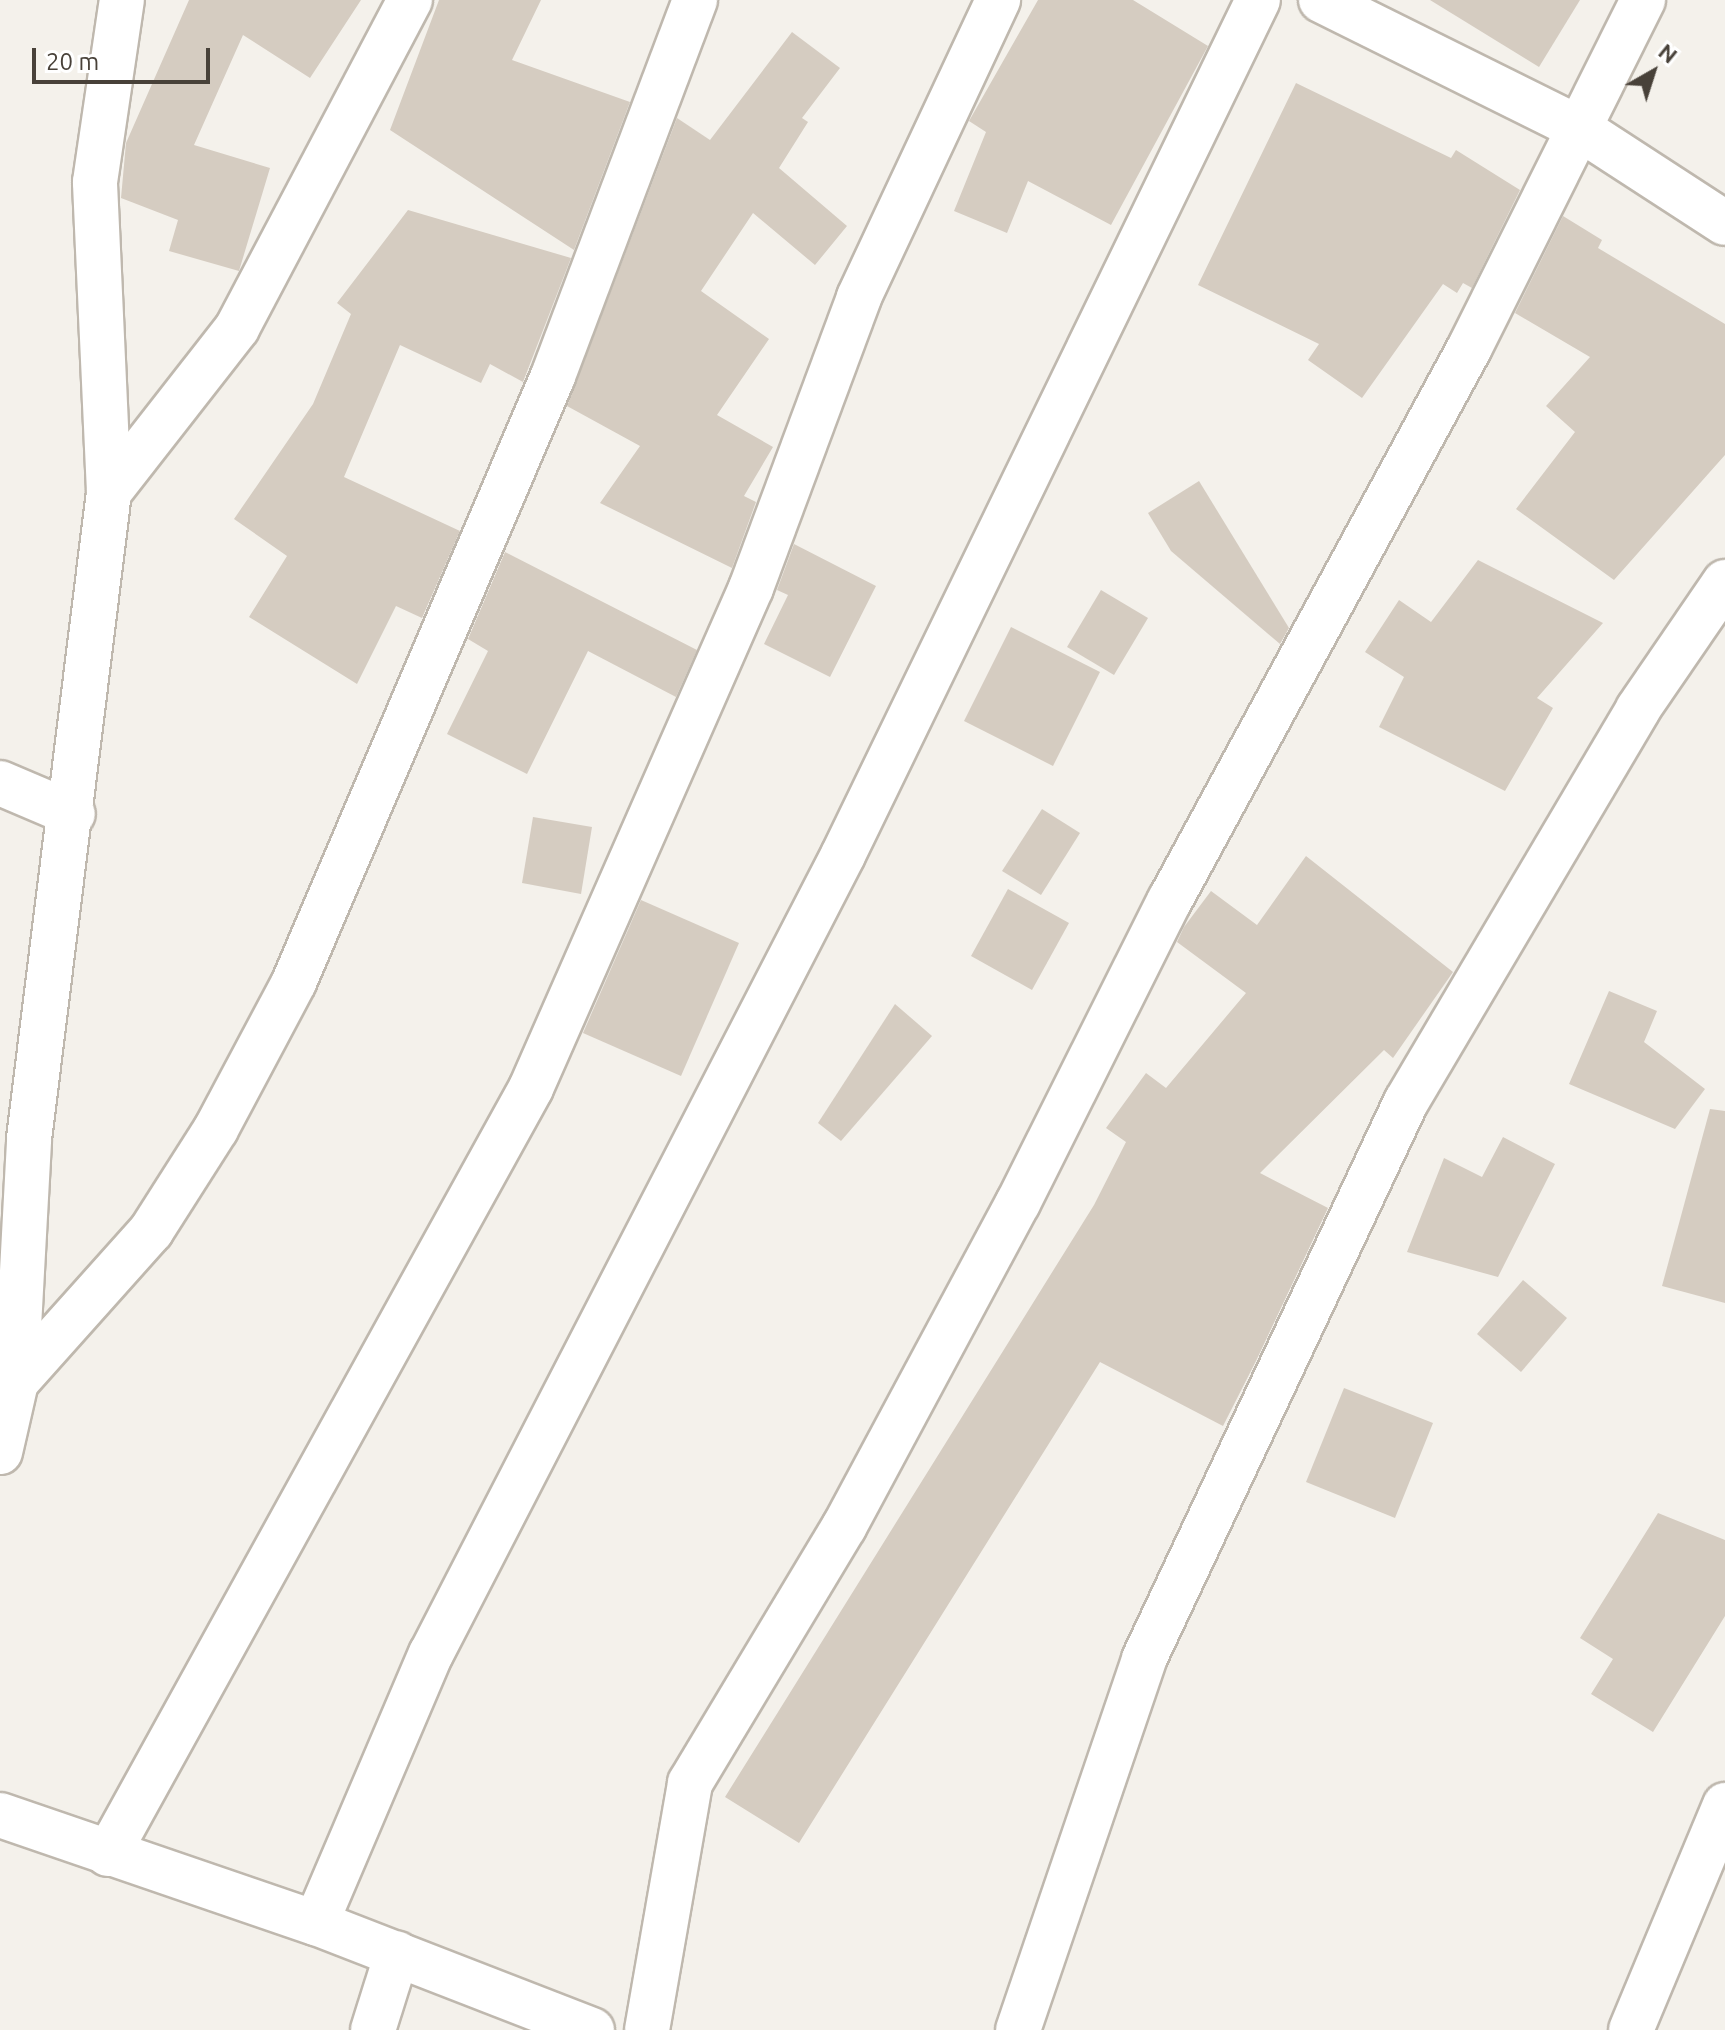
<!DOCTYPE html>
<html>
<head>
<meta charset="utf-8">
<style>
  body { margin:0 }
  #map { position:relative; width:1725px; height:2030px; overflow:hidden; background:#f4f1eb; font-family:Ubuntu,sans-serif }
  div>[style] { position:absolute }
  .building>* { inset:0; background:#d5ccc1 }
  .roads { filter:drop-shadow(2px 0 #bfb8ae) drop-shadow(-2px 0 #bfb8ae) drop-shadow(0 2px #bfb8ae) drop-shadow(0 -2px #bfb8ae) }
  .minor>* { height:44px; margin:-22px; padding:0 22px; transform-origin:22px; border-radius:22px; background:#fff }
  span { translate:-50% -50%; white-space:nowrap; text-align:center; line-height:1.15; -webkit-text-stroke:8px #fff; paint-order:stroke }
  .north { position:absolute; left:1613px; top:32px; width:80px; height:80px; -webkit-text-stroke:6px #fff; paint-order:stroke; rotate:39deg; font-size:22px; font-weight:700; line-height:32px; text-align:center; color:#484139 }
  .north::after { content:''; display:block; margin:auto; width:28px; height:36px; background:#484139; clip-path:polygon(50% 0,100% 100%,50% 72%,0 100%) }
  .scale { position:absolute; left:32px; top:48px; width:178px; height:36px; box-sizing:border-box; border:4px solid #484139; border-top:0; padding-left:10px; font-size:24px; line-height:28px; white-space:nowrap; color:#484139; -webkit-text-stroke:6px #fff; paint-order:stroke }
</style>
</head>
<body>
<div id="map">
  <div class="building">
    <div style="clip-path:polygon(189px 0,361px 0,310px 78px,243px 35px,194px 145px,270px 168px,239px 271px,169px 251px,178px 220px,121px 198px,126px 143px)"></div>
    <div style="clip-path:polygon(439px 0,541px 0,512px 60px,630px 102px,574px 250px,390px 130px)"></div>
    <div style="clip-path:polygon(1038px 0,1133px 0,1208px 46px,1111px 225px,1028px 181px,1007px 233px,954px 211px,986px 132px,969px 121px)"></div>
    <div style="clip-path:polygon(1430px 0,1580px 0,1539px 67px)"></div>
    <div style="clip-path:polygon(792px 32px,840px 68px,802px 118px,808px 122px,779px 168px,847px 226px,815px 265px,753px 213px,701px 291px,769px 339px,717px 415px,773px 447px,744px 496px,756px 502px,732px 568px,600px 503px,640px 446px,567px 406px,677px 118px,710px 140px)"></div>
    <div style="clip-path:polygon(1296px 83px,1451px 158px,1456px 150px,1520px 190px,1472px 288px,1463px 283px,1457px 293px,1443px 284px,1362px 398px,1308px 360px,1319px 344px,1198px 285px)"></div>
    <div style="clip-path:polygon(408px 210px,571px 258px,523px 382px,490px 364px,481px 383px,400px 345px,344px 477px,460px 531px,422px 618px,396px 606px,357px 684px,249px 617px,287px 556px,234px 519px,313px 404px,351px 314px,337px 303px)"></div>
    <div style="clip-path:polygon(1563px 216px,1602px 240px,1598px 248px,1725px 324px,1725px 455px,1614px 580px,1516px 509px,1575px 432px,1546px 406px,1590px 357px,1515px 313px)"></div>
    <div style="clip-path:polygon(1199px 481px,1289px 628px,1280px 644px,1171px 551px,1148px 513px)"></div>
    <div style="clip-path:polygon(794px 544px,876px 586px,830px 677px,764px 644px,788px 595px,777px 590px)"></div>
    <div style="clip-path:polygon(505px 552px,697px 650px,676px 697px,588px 651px,527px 774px,447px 734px,488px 651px,468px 639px)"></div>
    <div style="clip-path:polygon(1478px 560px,1603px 623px,1537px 698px,1553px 708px,1505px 791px,1379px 727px,1404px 677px,1365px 652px,1399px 600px,1431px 622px)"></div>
    <div style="clip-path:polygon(1101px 590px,1148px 618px,1114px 675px,1067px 647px)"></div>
    <div style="clip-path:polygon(1011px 627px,1100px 672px,1053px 766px,964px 721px)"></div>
    <div style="clip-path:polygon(1042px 809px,1080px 833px,1041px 895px,1002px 871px)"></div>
    <div style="clip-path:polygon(533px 817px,592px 827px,581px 894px,522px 883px)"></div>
    <div style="clip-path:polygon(1306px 856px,1453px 972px,1393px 1058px,1384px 1050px,1260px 1173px,1328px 1208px,1256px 1361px,1223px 1426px,1100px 1362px,799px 1843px,725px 1797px,1094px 1205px,1126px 1142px,1106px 1128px,1146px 1073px,1166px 1088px,1246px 993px,1177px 942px,1184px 927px,1211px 891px,1257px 925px)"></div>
    <div style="clip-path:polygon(1008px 889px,1069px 923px,1032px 990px,971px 956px)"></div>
    <div style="clip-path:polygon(641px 900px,739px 943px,681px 1076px,583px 1033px)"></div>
    <div style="clip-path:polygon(1609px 991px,1657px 1011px,1644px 1042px,1705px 1089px,1675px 1129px,1569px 1084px)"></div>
    <div style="clip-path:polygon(895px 1004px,932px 1036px,841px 1141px,818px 1123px)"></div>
    <div style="clip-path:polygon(1710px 1109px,1725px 1111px,1725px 1303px,1662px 1286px)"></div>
    <div style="clip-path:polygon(1503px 1137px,1555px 1164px,1498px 1277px,1407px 1252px,1444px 1158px,1482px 1177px)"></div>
    <div style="clip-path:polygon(1523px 1280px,1567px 1318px,1521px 1372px,1477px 1334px)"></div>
    <div style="clip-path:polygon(1344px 1388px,1433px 1423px,1395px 1518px,1306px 1482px)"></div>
    <div style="clip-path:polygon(1658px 1513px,1725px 1540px,1725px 1616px,1653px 1732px,1591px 1694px,1613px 1659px,1580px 1638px)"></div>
  </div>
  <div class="roads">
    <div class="minor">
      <div style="left:1321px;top:0;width:286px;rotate:26.4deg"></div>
      <div style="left:1577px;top:127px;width:176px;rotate:33deg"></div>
      <div style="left:109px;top:492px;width:208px;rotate:-52deg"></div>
      <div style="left:237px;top:328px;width:371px;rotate:-62.2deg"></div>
      <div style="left:0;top:783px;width:79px;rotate:23deg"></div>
      <div style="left:16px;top:1382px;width:203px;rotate:-48.2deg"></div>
      <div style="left:151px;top:1231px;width:121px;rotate:-57.5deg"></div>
      <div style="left:216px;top:1129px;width:166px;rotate:-62deg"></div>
      <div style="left:294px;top:982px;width:659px;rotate:-66.86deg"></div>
      <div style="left:553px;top:376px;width:402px;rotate:-69.3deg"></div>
      <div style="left:0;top:1452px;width:72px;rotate:-77.1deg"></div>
      <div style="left:16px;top:1382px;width:243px;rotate:-86.9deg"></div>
      <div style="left:29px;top:1139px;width:652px;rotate:-82.95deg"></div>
      <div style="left:109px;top:492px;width:310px;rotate:-92.6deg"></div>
      <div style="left:95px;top:182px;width:184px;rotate:-81.6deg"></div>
      <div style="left:0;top:1815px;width:334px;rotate:18.9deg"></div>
      <div style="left:316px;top:1923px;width:296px;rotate:21.2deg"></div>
      <div style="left:108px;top:1854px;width:875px;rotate:-61.09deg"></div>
      <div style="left:531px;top:1088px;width:546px;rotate:-66.25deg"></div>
      <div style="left:751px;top:588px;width:310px;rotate:-69.6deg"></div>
      <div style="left:859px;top:297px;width:328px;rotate:-64.9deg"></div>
      <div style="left:316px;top:1923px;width:293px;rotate:-66.9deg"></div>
      <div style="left:431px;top:1654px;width:899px;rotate:-62.72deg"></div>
      <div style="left:843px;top:855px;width:950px;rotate:-64.11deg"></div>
      <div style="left:373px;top:2030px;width:80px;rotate:-72.5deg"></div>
      <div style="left:647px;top:2030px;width:251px;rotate:-80.1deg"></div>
      <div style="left:690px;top:1783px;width:299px;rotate:-59deg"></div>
      <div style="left:844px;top:1527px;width:368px;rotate:-61.8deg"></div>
      <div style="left:1018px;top:1203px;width:339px;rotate:-63.4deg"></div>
      <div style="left:1170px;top:900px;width:629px;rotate:-61.52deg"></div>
      <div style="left:1470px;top:347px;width:388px;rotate:-63.5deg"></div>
      <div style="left:1018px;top:2030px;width:392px;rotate:-71.2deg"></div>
      <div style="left:1144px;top:1659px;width:616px;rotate:-64.81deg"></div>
      <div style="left:1406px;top:1102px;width:456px;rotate:-59.4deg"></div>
      <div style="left:1638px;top:709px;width:154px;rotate:-55.6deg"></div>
      <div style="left:1631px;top:2030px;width:244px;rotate:-67.3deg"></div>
    </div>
  </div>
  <div class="north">N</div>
  <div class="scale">20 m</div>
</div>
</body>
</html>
